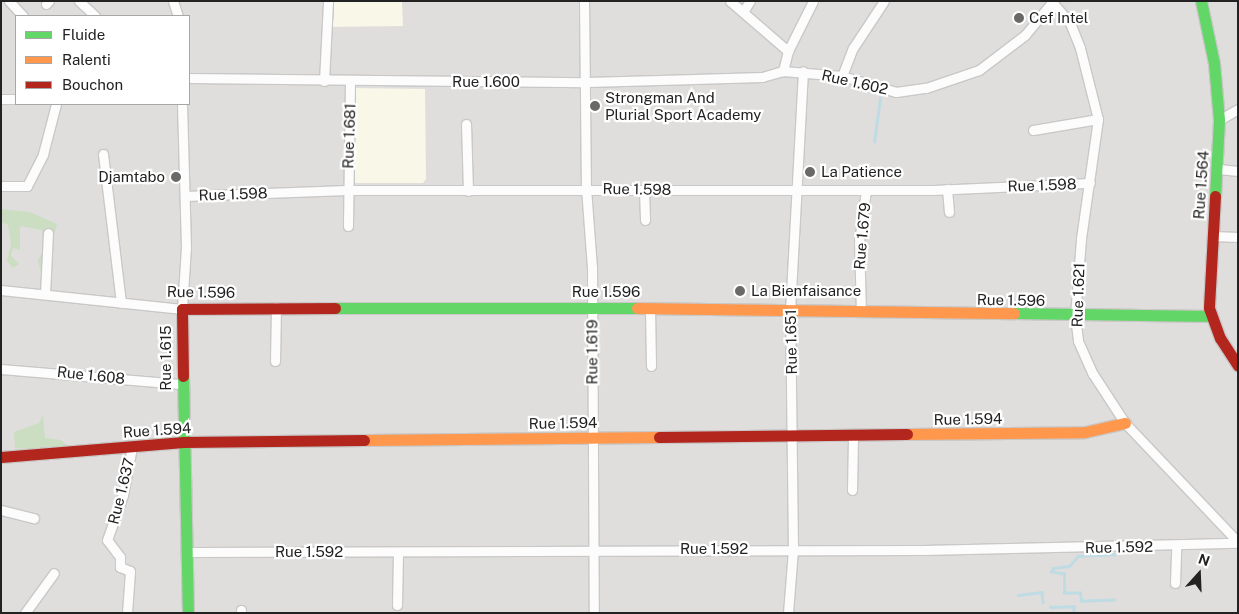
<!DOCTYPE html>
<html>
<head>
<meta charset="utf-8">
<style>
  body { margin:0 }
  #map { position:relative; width:1239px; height:614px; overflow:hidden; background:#f0eeeb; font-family:"Public Sans",sans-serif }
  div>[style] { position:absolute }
  .residential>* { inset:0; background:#dfdedc }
  .education>* { inset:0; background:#f8f7e8 }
  .forest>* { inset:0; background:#cbdec1 }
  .stream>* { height:2.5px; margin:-1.25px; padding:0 1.25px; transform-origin:1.25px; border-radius:1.25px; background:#bfdbe3 }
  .roads { filter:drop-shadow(1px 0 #c9c8c7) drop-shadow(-1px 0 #c9c8c7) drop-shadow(0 1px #c9c8c7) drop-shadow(0 -1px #c9c8c7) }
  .street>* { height:9px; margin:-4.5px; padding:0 4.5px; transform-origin:4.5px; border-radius:4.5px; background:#fdfcfc }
  .fast>* { height:11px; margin:-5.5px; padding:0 5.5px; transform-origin:5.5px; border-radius:5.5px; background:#63d668 }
  .slow>* { height:11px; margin:-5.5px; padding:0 5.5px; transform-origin:5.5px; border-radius:5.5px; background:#ff974d }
  .jam>* { height:11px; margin:-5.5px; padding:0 5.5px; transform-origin:5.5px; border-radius:5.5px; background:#b3261e }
  .dots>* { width:14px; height:14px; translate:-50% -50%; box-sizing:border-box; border:2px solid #fff; border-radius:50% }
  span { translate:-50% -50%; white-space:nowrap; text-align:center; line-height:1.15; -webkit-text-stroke:4.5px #fff; paint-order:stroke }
  .poi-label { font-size:15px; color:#222 }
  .left { translate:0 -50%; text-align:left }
  .right { translate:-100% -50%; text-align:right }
  .street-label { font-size:15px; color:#222 }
  .frame { position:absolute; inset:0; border:2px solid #222; pointer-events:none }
  .legend { position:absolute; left:15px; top:15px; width:175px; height:90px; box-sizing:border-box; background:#fff; border:1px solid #a7a7a7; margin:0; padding:6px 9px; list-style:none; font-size:15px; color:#222 }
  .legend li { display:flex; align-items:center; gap:10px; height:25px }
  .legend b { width:25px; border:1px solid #a7a7a7 }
  .north { position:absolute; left:1174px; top:549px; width:50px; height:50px; -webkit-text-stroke:4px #fff; paint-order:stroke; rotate:20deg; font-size:14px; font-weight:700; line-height:20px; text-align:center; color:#222 }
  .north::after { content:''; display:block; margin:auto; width:18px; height:22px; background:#222; clip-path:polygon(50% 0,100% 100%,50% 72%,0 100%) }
</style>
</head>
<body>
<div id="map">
  <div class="residential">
    <div style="clip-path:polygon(evenodd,1px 1px,1238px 1px,1238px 613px,1px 613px,1px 1px,16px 16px,189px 16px,189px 104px,16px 104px,16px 16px)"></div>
  </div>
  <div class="education">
    <div style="clip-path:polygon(327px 1px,402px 1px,403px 26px,327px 27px)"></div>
    <div style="clip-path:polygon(353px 88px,425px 89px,426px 179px,423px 183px,351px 183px)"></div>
  </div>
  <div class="forest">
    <div style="clip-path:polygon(1px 209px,30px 212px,57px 224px,42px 279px,38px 260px,44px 249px,42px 230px,20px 226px,20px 250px,13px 248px,11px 256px,19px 264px,13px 268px,7px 261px,11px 243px,8px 225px,1px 222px)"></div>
    <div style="clip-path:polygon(43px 415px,45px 438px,61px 440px,68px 446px,55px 451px,15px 448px,14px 432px,39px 423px)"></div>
  </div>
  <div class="stream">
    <div style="left:874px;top:142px;width:44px;rotate:-82.2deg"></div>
    <div style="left:1018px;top:595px;width:24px;rotate:-7deg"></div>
    <div style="left:1042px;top:592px;width:10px;rotate:84deg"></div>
    <div style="left:1115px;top:600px;width:34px;rotate:178deg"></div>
    <div style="left:1081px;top:601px;width:8px;rotate:-97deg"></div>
    <div style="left:1080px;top:593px;width:16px;rotate:180deg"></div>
    <div style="left:1064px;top:593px;width:19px;rotate:-90deg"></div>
    <div style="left:1064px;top:574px;width:13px;rotate:-171deg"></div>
    <div style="left:1051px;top:572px;width:4px;rotate:-63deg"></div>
    <div style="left:1053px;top:568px;width:16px;rotate:-7deg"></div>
    <div style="left:1069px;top:566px;width:13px;rotate:-48deg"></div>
    <div style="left:1078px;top:556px;width:37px;rotate:-3deg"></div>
    <div style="left:1050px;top:607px;width:24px;rotate:-2deg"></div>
    <div style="left:1074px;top:606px;width:7px;rotate:90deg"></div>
  </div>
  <div class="roads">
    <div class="street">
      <div style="left:9px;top:1px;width:21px;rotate:47deg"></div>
      <div style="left:79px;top:1px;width:22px;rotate:43deg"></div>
      <div style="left:173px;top:1px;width:16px;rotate:72deg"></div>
      <div style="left:584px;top:1px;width:187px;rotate:89.4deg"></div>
      <div style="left:586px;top:188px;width:79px;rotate:85.7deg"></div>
      <div style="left:592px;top:267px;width:346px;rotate:89.7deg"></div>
      <div style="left:730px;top:1px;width:77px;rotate:40.8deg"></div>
      <div style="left:788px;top:51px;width:21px;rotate:104deg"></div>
      <div style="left:783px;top:71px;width:59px;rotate:4.8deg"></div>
      <div style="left:842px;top:76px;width:56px;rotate:16.5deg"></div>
      <div style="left:896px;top:92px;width:30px;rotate:-8deg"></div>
      <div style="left:926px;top:88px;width:56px;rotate:-18.8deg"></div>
      <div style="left:979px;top:70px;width:58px;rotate:-37.3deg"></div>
      <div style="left:1025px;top:35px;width:44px;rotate:-50.5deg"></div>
      <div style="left:1052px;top:2px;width:28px;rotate:49deg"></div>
      <div style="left:1070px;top:23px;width:27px;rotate:68deg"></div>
      <div style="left:1080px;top:48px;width:73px;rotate:75.8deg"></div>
      <div style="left:1098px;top:119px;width:121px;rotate:98.1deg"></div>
      <div style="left:1081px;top:239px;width:77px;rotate:94.5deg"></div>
      <div style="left:1075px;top:316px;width:25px;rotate:83deg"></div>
      <div style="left:1078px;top:341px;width:36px;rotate:66deg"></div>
      <div style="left:1093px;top:374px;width:59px;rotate:56.9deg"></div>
      <div style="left:1125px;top:423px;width:164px;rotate:46.5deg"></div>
      <div style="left:46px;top:4px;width:4px;rotate:-45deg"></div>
      <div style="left:743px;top:12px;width:13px;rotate:-58deg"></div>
      <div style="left:788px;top:51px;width:56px;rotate:-63.4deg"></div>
      <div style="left:842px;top:76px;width:30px;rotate:-69deg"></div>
      <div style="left:853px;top:48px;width:56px;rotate:-56.6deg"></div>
      <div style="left:189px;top:78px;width:398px;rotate:0.6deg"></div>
      <div style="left:587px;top:82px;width:175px;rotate:-1.6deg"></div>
      <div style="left:762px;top:77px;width:22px;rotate:-16deg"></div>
      <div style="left:324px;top:81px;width:80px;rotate:-87.1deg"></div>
      <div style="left:1px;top:99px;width:15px"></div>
      <div style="left:1219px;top:120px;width:22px;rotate:-30deg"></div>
      <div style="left:466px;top:124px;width:67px;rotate:88.3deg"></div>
      <div style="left:1033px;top:130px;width:66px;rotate:-9.6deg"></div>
      <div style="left:103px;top:154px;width:150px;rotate:83.1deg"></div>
      <div style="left:1219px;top:169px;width:19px;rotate:6deg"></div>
      <div style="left:1px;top:186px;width:26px"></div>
      <div style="left:27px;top:186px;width:36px;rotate:-63deg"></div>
      <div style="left:43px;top:154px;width:52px;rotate:-75.4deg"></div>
      <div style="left:947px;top:189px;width:23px;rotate:85deg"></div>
      <div style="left:644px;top:190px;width:30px;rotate:88deg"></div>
      <div style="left:185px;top:196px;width:162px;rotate:-2.1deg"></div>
      <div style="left:347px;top:190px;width:586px"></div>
      <div style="left:933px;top:190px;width:157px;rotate:-2.6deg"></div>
      <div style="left:348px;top:226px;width:144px;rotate:-89.2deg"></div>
      <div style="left:1212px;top:236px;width:26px;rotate:2deg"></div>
      <div style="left:1px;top:290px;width:182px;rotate:6deg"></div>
      <div style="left:182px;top:309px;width:62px;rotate:-86.3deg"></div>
      <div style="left:186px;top:247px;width:143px;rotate:-91.6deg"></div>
      <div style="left:45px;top:294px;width:61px;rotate:-87.2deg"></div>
      <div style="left:650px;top:308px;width:58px;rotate:89deg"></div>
      <div style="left:861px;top:312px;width:70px;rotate:-91.6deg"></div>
      <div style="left:859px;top:242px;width:52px;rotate:-82.3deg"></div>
      <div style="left:275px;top:361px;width:54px;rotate:-88.9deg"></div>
      <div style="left:1px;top:369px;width:180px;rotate:4.8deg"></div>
      <div style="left:852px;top:490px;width:54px;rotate:-88.9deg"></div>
      <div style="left:1px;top:510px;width:34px;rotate:14deg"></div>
      <div style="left:190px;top:552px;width:733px;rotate:-0.16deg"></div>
      <div style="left:923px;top:550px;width:315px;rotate:-1.3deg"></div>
      <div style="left:1175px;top:583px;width:37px;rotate:-88deg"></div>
      <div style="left:397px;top:605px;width:53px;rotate:-88.9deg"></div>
      <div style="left:241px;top:610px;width:3px;rotate:90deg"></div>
      <div style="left:25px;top:613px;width:49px;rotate:-54.1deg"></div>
      <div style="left:127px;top:613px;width:42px;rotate:-85.9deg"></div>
      <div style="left:130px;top:571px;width:11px;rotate:-158deg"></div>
      <div style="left:120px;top:567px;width:10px;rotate:-90deg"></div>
      <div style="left:120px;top:557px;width:21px;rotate:-127deg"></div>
      <div style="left:107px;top:540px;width:48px;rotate:-70.4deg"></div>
      <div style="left:123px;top:495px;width:49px;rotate:-79.4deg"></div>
      <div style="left:788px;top:613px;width:64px;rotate:-85.5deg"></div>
      <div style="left:793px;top:549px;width:238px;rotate:-90.7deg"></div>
      <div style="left:790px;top:311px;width:240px;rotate:-86.9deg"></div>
    </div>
    <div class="fast">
      <div style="left:1201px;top:1px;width:63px;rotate:78.2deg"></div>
      <div style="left:1214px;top:63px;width:57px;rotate:85deg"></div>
      <div style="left:1219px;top:120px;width:76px;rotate:93deg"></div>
      <div style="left:335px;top:308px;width:302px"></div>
      <div style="left:1014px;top:313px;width:197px;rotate:0.9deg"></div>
      <div style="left:183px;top:376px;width:237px;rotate:88.8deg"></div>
    </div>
    <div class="slow">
      <div style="left:637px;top:308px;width:377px;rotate:0.8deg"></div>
      <div style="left:907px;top:434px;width:178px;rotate:-0.6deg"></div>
      <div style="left:1085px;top:432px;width:41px;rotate:-12.7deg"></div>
      <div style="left:364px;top:440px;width:295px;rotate:-0.6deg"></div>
    </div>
    <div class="jam">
      <div style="left:1215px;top:196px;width:112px;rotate:93.1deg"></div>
      <div style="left:1209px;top:308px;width:32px;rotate:70deg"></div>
      <div style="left:1220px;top:338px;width:33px;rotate:57deg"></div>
      <div style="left:183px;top:376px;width:67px;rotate:-90.9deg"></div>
      <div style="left:182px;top:309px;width:153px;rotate:-0.4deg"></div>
      <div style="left:659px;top:437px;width:248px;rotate:-0.7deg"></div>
      <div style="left:1px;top:457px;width:183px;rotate:-4.7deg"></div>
      <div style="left:183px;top:442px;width:181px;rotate:-0.6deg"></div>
    </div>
  </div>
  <div class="dots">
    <div style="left:1019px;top:18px;background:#6a6968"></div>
    <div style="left:595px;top:106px;background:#6a6968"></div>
    <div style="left:810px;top:172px;background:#6a6968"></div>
    <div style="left:176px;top:177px;background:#6a6968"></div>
    <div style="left:740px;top:291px;background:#6a6968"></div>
  </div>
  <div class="poi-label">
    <span class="left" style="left:1029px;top:18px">Cef Intel</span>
    <span class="left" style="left:605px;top:106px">Strongman And<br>Plurial Sport Academy</span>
    <span class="left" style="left:821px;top:172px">La Patience</span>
    <span class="right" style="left:165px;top:177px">Djamtabo</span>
    <span class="left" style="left:751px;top:291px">La Bienfaisance</span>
  </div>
  <div class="street-label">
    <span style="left:486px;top:82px">Rue 1.600</span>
    <span style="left:855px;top:82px;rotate:13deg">Rue 1.602</span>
    <span style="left:349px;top:136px;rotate:-88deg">Rue 1.681</span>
    <span style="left:1042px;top:185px;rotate:-2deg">Rue 1.598</span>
    <span style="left:1201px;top:185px;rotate:-86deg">Rue 1.564</span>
    <span style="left:637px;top:189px;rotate:1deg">Rue 1.598</span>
    <span style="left:233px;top:194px;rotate:-2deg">Rue 1.598</span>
    <span style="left:862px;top:236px;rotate:-85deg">Rue 1.679</span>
    <span style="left:201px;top:292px;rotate:1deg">Rue 1.596</span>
    <span style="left:606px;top:292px">Rue 1.596</span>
    <span style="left:1078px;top:295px;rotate:-88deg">Rue 1.621</span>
    <span style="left:1011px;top:300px;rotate:1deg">Rue 1.596</span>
    <span style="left:791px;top:342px;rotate:-91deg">Rue 1.651</span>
    <span style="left:592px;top:352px;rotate:-90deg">Rue 1.619</span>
    <span style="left:166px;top:358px;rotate:-90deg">Rue 1.615</span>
    <span style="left:91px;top:375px;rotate:6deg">Rue 1.608</span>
    <span style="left:968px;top:419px;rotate:-1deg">Rue 1.594</span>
    <span style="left:563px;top:423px;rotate:-1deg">Rue 1.594</span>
    <span style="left:157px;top:430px;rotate:-4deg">Rue 1.594</span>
    <span style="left:121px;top:491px;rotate:-76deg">Rue 1.637</span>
    <span style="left:1119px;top:547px;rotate:-1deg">Rue 1.592</span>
    <span style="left:714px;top:549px">Rue 1.592</span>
    <span style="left:309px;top:552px">Rue 1.592</span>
  </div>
  <div class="frame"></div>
  <ul class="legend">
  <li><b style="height:6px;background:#63d668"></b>Fluide</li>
  <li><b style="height:6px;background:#ff974d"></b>Ralenti</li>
  <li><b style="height:6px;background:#b3261e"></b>Bouchon</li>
  </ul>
  <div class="north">N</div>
</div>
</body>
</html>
